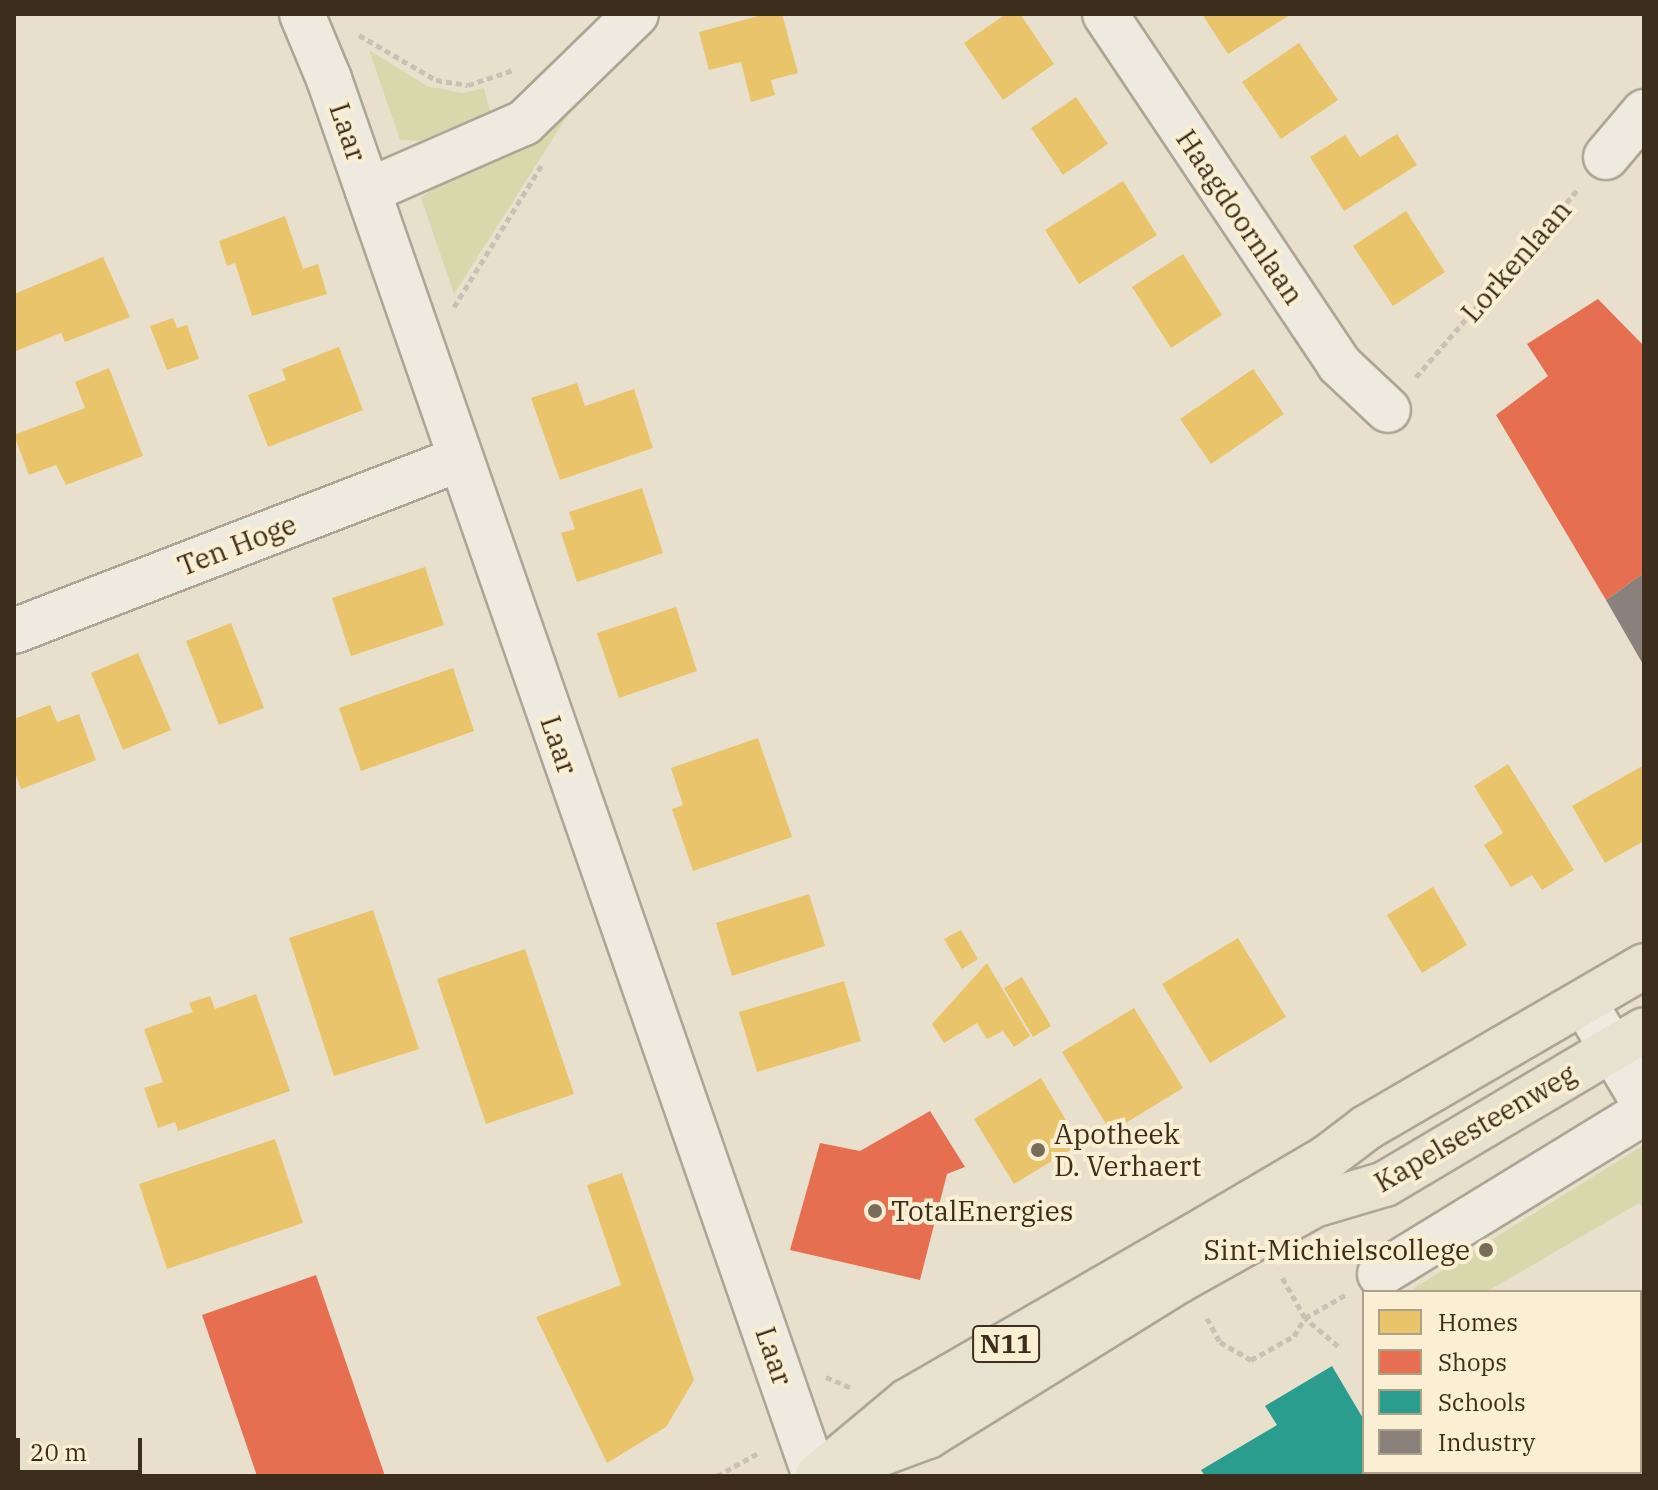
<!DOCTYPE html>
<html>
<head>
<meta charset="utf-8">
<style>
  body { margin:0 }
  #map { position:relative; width:1658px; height:1490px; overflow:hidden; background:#e8e0cc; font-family:"IBM Plex Serif",serif }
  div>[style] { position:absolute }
  .green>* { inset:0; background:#d7d9ad }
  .homes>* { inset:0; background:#e9c46a }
  .shops>* { inset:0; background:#e76f51 }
  .schools>* { inset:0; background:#2a9d8f }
  .industry>* { inset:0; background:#8a817c }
  .path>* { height:5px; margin-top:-2.5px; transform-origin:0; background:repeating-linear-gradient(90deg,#c8c1b5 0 6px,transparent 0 10px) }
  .roads { filter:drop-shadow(2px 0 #ada596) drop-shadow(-2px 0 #ada596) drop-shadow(0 2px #ada596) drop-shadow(0 -2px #ada596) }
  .minor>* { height:44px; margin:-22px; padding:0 22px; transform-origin:22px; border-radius:22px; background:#efeadf }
  .major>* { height:44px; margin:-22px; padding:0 22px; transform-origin:22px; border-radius:22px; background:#e7e1cf }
  .dots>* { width:22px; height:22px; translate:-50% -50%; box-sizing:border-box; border:4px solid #faefd2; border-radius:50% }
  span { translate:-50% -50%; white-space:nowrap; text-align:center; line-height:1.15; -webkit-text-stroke:8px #faefd2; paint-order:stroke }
  .shield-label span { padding:2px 6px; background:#faefd2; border:2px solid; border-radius:6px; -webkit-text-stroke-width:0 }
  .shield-label { font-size:26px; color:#3d2d1c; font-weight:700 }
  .street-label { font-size:28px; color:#3d2d1c }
  .poi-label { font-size:28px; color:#3d2d1c }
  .left { translate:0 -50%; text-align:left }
  .right { translate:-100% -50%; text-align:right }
  .frame { position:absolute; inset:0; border:16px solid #3d2d1c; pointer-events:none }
  .legend { position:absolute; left:1362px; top:1290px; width:280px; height:184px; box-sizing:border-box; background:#faefd2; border:2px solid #aea189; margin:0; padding:10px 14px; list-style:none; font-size:24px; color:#3d2d1c }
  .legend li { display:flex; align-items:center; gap:16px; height:40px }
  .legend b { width:40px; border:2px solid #aea189 }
  .scale { position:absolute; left:16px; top:1438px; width:126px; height:36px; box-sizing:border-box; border:4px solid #3d2d1c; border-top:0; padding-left:10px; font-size:24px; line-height:28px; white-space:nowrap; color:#3d2d1c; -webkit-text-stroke:6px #faefd2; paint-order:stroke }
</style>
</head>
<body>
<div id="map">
  <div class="green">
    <div style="clip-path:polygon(369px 50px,427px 86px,462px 93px,484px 88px,490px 111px,420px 141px,400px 140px)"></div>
    <div style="clip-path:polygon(575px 104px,454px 294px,421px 198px,440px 182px,526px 145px)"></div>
    <div style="clip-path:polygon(1644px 1145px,1644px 1209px,1639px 1203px,1486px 1292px,1416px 1292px,1414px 1288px)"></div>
  </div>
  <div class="homes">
    <div style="clip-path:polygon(766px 14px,782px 14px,798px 73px,771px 80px,775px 95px,751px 102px,741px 62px,709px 70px,699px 32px)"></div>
    <div style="clip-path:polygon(1006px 14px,1020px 14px,1054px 64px,1003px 100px,964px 43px)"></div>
    <div style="clip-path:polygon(1202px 14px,1287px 14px,1288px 16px,1228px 54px)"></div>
    <div style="clip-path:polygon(1299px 43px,1338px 100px,1281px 139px,1242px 82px)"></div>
    <div style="clip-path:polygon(1076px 97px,1108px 144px,1063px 175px,1031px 128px)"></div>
    <div style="clip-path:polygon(1397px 134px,1417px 165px,1344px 211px,1310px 157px,1345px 135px,1360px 157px)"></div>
    <div style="clip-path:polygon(1123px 181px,1157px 235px,1079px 284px,1045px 230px)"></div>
    <div style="clip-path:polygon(1406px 211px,1445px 272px,1393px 306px,1353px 246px)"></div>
    <div style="clip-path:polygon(285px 216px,303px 269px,318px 264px,327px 294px,252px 316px,235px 263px,227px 266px,219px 241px)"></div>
    <div style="clip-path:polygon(1183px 254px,1222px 315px,1171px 348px,1132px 287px)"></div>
    <div style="clip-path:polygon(103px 257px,130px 317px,65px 342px,61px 333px,16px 351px,14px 294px)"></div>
    <div style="clip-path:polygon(173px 318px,177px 328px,187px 325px,199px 359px,167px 370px,150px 326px)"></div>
    <div style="clip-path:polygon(339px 347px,363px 410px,268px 447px,248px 395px,286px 380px,282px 369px)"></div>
    <div style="clip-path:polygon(109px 368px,143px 456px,66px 485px,56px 465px,29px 475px,14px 435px,85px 408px,75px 382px)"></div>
    <div style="clip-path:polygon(1253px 369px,1284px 414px,1211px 464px,1180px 419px)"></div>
    <div style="clip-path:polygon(577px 383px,585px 406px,634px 389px,653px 448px,560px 480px,531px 398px)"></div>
    <div style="clip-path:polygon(642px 488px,663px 553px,577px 582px,561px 533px,575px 529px,569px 512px)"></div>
    <div style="clip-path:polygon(425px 567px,444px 625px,351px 656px,332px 598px)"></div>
    <div style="clip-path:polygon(676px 607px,697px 671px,619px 698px,597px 633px)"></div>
    <div style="clip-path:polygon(231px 623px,264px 708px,219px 725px,186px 641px)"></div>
    <div style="clip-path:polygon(138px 653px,171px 730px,123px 750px,91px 673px)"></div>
    <div style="clip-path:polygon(453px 668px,474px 731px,361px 771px,339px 708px)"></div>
    <div style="clip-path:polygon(50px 705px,57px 722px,79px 714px,96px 760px,21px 789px,14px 770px,14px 719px)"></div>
    <div style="clip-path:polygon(758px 738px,792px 837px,693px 871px,672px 809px,683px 805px,671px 768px)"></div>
    <div style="clip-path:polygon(1508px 764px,1574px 870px,1542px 890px,1532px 875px,1511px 887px,1484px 845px,1503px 833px,1474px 786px)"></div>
    <div style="clip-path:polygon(1644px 765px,1644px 841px,1605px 863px,1572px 806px)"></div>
    <div style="clip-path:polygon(1433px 887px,1467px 945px,1422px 973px,1387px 915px)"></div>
    <div style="clip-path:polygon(809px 894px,825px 946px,732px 976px,716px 923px)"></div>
    <div style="clip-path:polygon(373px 910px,419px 1049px,334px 1076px,289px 938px)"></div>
    <div style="clip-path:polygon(961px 930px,978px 959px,962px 969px,944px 939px)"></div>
    <div style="clip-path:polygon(1238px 938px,1286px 1017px,1210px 1063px,1162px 984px)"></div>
    <div style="clip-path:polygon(525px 949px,574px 1094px,486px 1124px,437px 979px)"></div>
    <div style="clip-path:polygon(987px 963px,1030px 1036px,1014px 1047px,1003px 1031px,987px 1039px,977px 1023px,944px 1043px,932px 1024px)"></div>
    <div style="clip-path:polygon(1022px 977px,1051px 1026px,1033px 1037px,1004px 988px)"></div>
    <div style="clip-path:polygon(844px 981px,861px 1041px,757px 1072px,739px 1012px)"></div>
    <div style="clip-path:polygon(256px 994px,290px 1091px,178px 1131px,175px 1122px,158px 1128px,144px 1088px,163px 1082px,144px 1029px,193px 1012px,189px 1003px,210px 996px,215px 1009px)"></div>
    <div style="clip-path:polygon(1134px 1008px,1183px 1088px,1111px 1132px,1062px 1052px)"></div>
    <div style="clip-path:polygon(1041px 1078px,1080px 1144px,1014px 1184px,974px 1119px)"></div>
    <div style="clip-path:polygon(275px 1139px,303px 1223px,167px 1269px,139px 1184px)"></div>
    <div style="clip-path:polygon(622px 1173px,694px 1380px,666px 1427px,607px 1463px,536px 1317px,621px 1285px,587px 1185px)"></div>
  </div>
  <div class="shops">
    <div style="clip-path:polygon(1598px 299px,1644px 346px,1644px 573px,1606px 600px,1496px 415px,1548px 376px,1527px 344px)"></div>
    <div style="clip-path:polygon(930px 1111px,965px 1167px,947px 1174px,920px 1280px,790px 1250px,820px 1143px,860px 1151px)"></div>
    <div style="clip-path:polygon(316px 1275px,385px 1476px,257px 1476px,202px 1315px)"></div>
  </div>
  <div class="schools">
    <div style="clip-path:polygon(1332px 1366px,1364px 1420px,1364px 1472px,1397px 1476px,1205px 1476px,1201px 1470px,1277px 1425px,1265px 1406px)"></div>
    <div style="clip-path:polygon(1644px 1466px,1644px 1476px,1626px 1476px,1640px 1472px)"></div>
  </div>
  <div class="industry">
    <div style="clip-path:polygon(1644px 573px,1644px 666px,1606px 600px)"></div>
  </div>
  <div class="path">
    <div style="left:359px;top:35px;width:89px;rotate:30.3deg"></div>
    <div style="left:436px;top:80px;width:32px;rotate:9deg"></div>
    <div style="left:468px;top:85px;width:47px;rotate:-18.4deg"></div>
    <div style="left:454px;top:307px;width:169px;rotate:-58.3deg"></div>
    <div style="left:1416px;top:377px;width:250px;rotate:-49.2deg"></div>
    <div style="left:1306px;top:1260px;width:34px;rotate:-7deg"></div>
    <div style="left:1207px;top:1318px;width:27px;rotate:62deg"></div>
    <div style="left:1220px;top:1342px;width:36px;rotate:30deg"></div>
    <div style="left:1251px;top:1360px;width:49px;rotate:-29.2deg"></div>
    <div style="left:1294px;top:1336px;width:21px;rotate:-59deg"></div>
    <div style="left:1305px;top:1318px;width:49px;rotate:-119.2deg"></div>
    <div style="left:1338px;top:1346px;width:43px;rotate:-139.7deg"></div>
    <div style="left:1305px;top:1318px;width:46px;rotate:-29.9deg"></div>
    <div style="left:826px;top:1377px;width:30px;rotate:23deg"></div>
    <div style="left:717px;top:1476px;width:49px;rotate:-29.2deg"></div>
  </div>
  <div class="roads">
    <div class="minor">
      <div style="left:302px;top:14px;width:70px;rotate:67.4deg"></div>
      <div style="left:329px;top:79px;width:1479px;rotate:70.82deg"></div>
      <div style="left:1105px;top:14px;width:421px;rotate:56.2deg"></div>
      <div style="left:1339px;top:364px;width:67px;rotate:43.2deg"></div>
      <div style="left:1606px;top:157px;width:59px;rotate:-49.8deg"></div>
      <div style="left:368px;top:191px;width:170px;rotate:-23.6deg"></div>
      <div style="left:524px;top:123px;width:156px;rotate:-44.2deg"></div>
      <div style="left:14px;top:631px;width:477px;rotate:-21.1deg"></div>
      <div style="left:1584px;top:1002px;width:117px;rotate:59.3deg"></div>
      <div style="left:1380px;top:1274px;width:310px;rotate:-31.5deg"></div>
    </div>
    <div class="major">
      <div style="left:845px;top:1467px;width:89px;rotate:-20.5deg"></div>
      <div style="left:928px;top:1436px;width:294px;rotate:-31.8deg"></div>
      <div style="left:1178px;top:1281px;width:156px;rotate:-29.2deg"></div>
      <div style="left:1314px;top:1205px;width:74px;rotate:-16.5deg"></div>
      <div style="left:1385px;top:1184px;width:301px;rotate:-30.7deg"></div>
      <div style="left:818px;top:1476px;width:117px;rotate:-39.8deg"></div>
      <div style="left:908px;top:1401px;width:344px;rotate:-30deg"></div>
      <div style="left:1206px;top:1229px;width:142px;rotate:-30.5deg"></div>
      <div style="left:1328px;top:1157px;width:48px;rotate:-37.3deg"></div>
      <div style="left:1366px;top:1128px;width:322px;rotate:-30.2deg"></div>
    </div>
  </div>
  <div class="dots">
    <div style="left:1038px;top:1150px;background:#796c5a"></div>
    <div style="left:875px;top:1211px;background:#796c5a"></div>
    <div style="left:1486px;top:1250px;background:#796c5a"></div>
  </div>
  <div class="shield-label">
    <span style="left:1006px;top:1344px">N11</span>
  </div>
  <div class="street-label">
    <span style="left:348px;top:132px;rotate:71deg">Laar</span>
    <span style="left:1240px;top:217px;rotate:56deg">Haagdoornlaan</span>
    <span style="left:1516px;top:261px;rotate:-49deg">Lorkenlaan</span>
    <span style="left:237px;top:545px;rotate:-21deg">Ten Hoge</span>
    <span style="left:559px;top:745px;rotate:71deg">Laar</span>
    <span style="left:1475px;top:1128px;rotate:-30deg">Kapelsesteenweg</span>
    <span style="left:774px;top:1356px;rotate:71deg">Laar</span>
  </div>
  <div class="poi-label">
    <span class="left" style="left:1054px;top:1150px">Apotheek<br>D. Verhaert</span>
    <span class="left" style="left:891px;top:1211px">TotalEnergies</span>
    <span class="right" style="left:1470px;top:1250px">Sint-Michielscollege</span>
  </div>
  <div class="frame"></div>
  <ul class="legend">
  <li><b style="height:22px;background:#e9c46a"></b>Homes</li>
  <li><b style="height:22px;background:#e76f51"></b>Shops</li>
  <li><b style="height:22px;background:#2a9d8f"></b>Schools</li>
  <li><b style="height:22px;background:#8a817c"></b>Industry</li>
  </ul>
  <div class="scale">20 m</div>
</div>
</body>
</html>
